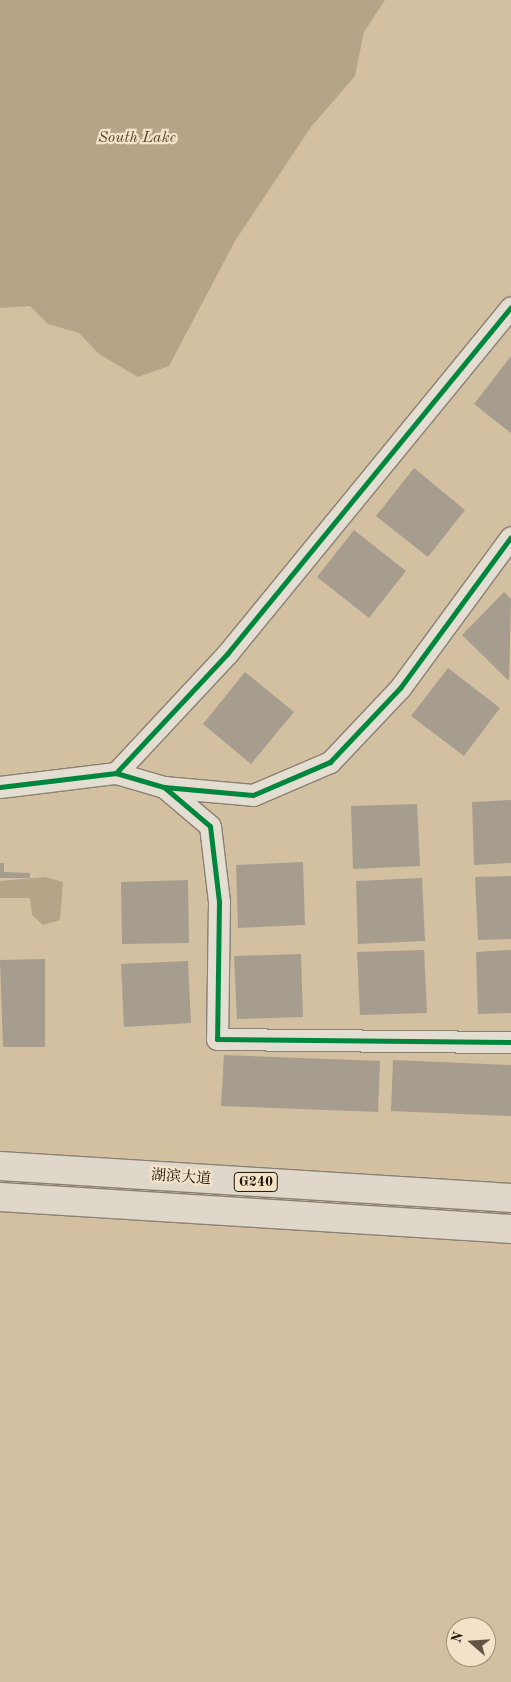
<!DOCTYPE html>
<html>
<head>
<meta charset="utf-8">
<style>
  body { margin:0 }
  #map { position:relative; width:511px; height:1682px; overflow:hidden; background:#ddcfb8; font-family:"Old Standard TT","Noto Serif SC",serif }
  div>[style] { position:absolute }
  .green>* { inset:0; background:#d2c0a1 }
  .water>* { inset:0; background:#b6a488 }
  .building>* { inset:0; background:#a79d8e }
  .roads { filter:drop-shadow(1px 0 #8a8174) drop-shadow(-1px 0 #8a8174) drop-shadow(0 1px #8a8174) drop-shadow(0 -1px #8a8174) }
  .street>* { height:21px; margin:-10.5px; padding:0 10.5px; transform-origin:10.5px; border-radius:10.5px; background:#e4ddd1 }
  .highway>* { height:28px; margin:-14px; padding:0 14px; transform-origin:14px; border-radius:14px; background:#dfd7c9 }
  .cycleway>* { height:5px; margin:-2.5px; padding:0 2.5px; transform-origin:2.5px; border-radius:2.5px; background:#00873e }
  span { translate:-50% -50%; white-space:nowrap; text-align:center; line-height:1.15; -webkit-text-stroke:4.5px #f3e2c7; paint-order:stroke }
  .shield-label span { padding:1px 4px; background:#f3e2c7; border:1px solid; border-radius:4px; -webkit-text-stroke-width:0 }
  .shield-label { font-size:14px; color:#1e1409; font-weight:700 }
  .street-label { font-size:15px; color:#1e1409 }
  .water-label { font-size:16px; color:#544633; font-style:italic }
  .north { position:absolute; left:446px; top:1617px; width:50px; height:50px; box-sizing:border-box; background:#f3e2c7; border:1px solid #9e907b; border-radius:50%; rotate:289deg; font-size:14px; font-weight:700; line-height:20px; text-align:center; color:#1e1409 }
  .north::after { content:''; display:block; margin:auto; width:18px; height:22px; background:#615546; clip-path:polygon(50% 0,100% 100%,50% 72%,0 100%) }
</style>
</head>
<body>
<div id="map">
  <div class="green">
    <div style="clip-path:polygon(evenodd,0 0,511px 0,511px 1682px,0 1682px,0 0,456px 1627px,486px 1627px,486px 1657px,456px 1657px,456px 1627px)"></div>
  </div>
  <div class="water">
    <div style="clip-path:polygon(0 0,385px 0,364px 32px,355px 76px,311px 127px,235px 241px,169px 366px,138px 377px,99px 354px,79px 333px,48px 324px,30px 306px,0 308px)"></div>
    <div style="clip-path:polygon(45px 877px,63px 882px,60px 920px,43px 925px,32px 915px,30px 898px,0 898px,0 881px)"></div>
  </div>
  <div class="building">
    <div style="clip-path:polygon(511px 356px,511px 433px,474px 404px)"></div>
    <div style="clip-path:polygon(414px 468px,465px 510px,428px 557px,376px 516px)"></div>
    <div style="clip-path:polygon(354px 530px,406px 571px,369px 618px,317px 577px)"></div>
    <div style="clip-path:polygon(504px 592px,511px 599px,509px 681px,462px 635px)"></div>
    <div style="clip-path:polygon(448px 668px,500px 708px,464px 756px,411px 716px)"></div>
    <div style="clip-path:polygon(245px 672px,294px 712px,251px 764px,203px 724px)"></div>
    <div style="clip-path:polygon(511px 800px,511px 863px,474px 865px,472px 802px)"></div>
    <div style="clip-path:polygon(417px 804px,420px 866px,353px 869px,351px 806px)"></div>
    <div style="clip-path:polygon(303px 862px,305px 925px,238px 928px,236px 865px)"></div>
    <div style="clip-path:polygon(0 863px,4px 863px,4px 872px,30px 873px,30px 878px,0 878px)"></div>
    <div style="clip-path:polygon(511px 876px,511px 939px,478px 940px,475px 877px)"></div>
    <div style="clip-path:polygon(422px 878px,425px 941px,358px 944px,356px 881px)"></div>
    <div style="clip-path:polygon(188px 880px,189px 943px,122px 944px,121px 882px)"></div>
    <div style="clip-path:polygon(424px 950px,427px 1013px,360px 1015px,357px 952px)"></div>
    <div style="clip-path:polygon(511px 950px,511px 1013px,478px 1014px,476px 952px)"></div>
    <div style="clip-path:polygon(301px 954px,303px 1017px,237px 1019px,234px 956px)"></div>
    <div style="clip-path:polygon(45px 959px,45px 1047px,3px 1047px,0 960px)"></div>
    <div style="clip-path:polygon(188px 961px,191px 1023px,124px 1027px,121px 964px)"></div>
    <div style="clip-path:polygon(224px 1055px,380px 1061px,378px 1112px,221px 1106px)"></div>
    <div style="clip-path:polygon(393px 1060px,511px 1065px,511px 1116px,391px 1111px)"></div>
  </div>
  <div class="roads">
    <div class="street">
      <div style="left:116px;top:773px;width:163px;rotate:-47deg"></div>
      <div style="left:227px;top:654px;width:448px;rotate:-50.7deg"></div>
      <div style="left:0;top:787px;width:117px;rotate:-6.9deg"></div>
      <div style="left:116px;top:773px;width:50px;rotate:16.3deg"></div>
      <div style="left:164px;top:787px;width:89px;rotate:5.1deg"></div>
      <div style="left:253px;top:795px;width:84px;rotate:-23.2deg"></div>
      <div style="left:330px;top:762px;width:102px;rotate:-46.6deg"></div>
      <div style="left:400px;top:688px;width:187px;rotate:-53.7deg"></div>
      <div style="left:164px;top:787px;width:60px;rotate:40.3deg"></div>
      <div style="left:210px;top:826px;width:77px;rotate:83.2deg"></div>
      <div style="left:219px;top:902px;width:137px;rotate:90.8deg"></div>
      <div style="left:217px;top:1039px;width:294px;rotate:0.6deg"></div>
    </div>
    <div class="highway">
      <div style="left:0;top:1166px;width:512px;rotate:3.58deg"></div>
      <div style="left:0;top:1197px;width:512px;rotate:3.58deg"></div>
    </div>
  </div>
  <div class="cycleway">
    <div style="left:116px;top:773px;width:163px;rotate:-47deg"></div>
    <div style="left:227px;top:654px;width:448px;rotate:-50.7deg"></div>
    <div style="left:0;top:787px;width:117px;rotate:-6.9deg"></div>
    <div style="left:116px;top:773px;width:50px;rotate:16.3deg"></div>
    <div style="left:164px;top:787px;width:89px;rotate:5.1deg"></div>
    <div style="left:253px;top:795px;width:84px;rotate:-23.2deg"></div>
    <div style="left:330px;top:762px;width:102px;rotate:-46.6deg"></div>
    <div style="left:400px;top:688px;width:187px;rotate:-53.7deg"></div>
    <div style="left:164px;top:787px;width:60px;rotate:40.3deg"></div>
    <div style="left:210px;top:826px;width:77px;rotate:83.2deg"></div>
    <div style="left:219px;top:902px;width:137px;rotate:90.8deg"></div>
    <div style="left:217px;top:1039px;width:294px;rotate:0.6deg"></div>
  </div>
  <div class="shield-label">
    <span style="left:256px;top:1182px">G240</span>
  </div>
  <div class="street-label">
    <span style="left:181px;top:1178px;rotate:4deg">湖滨大道</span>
  </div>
  <div class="water-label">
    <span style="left:137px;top:138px">South Lake</span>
  </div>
  <div class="north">N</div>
</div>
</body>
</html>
